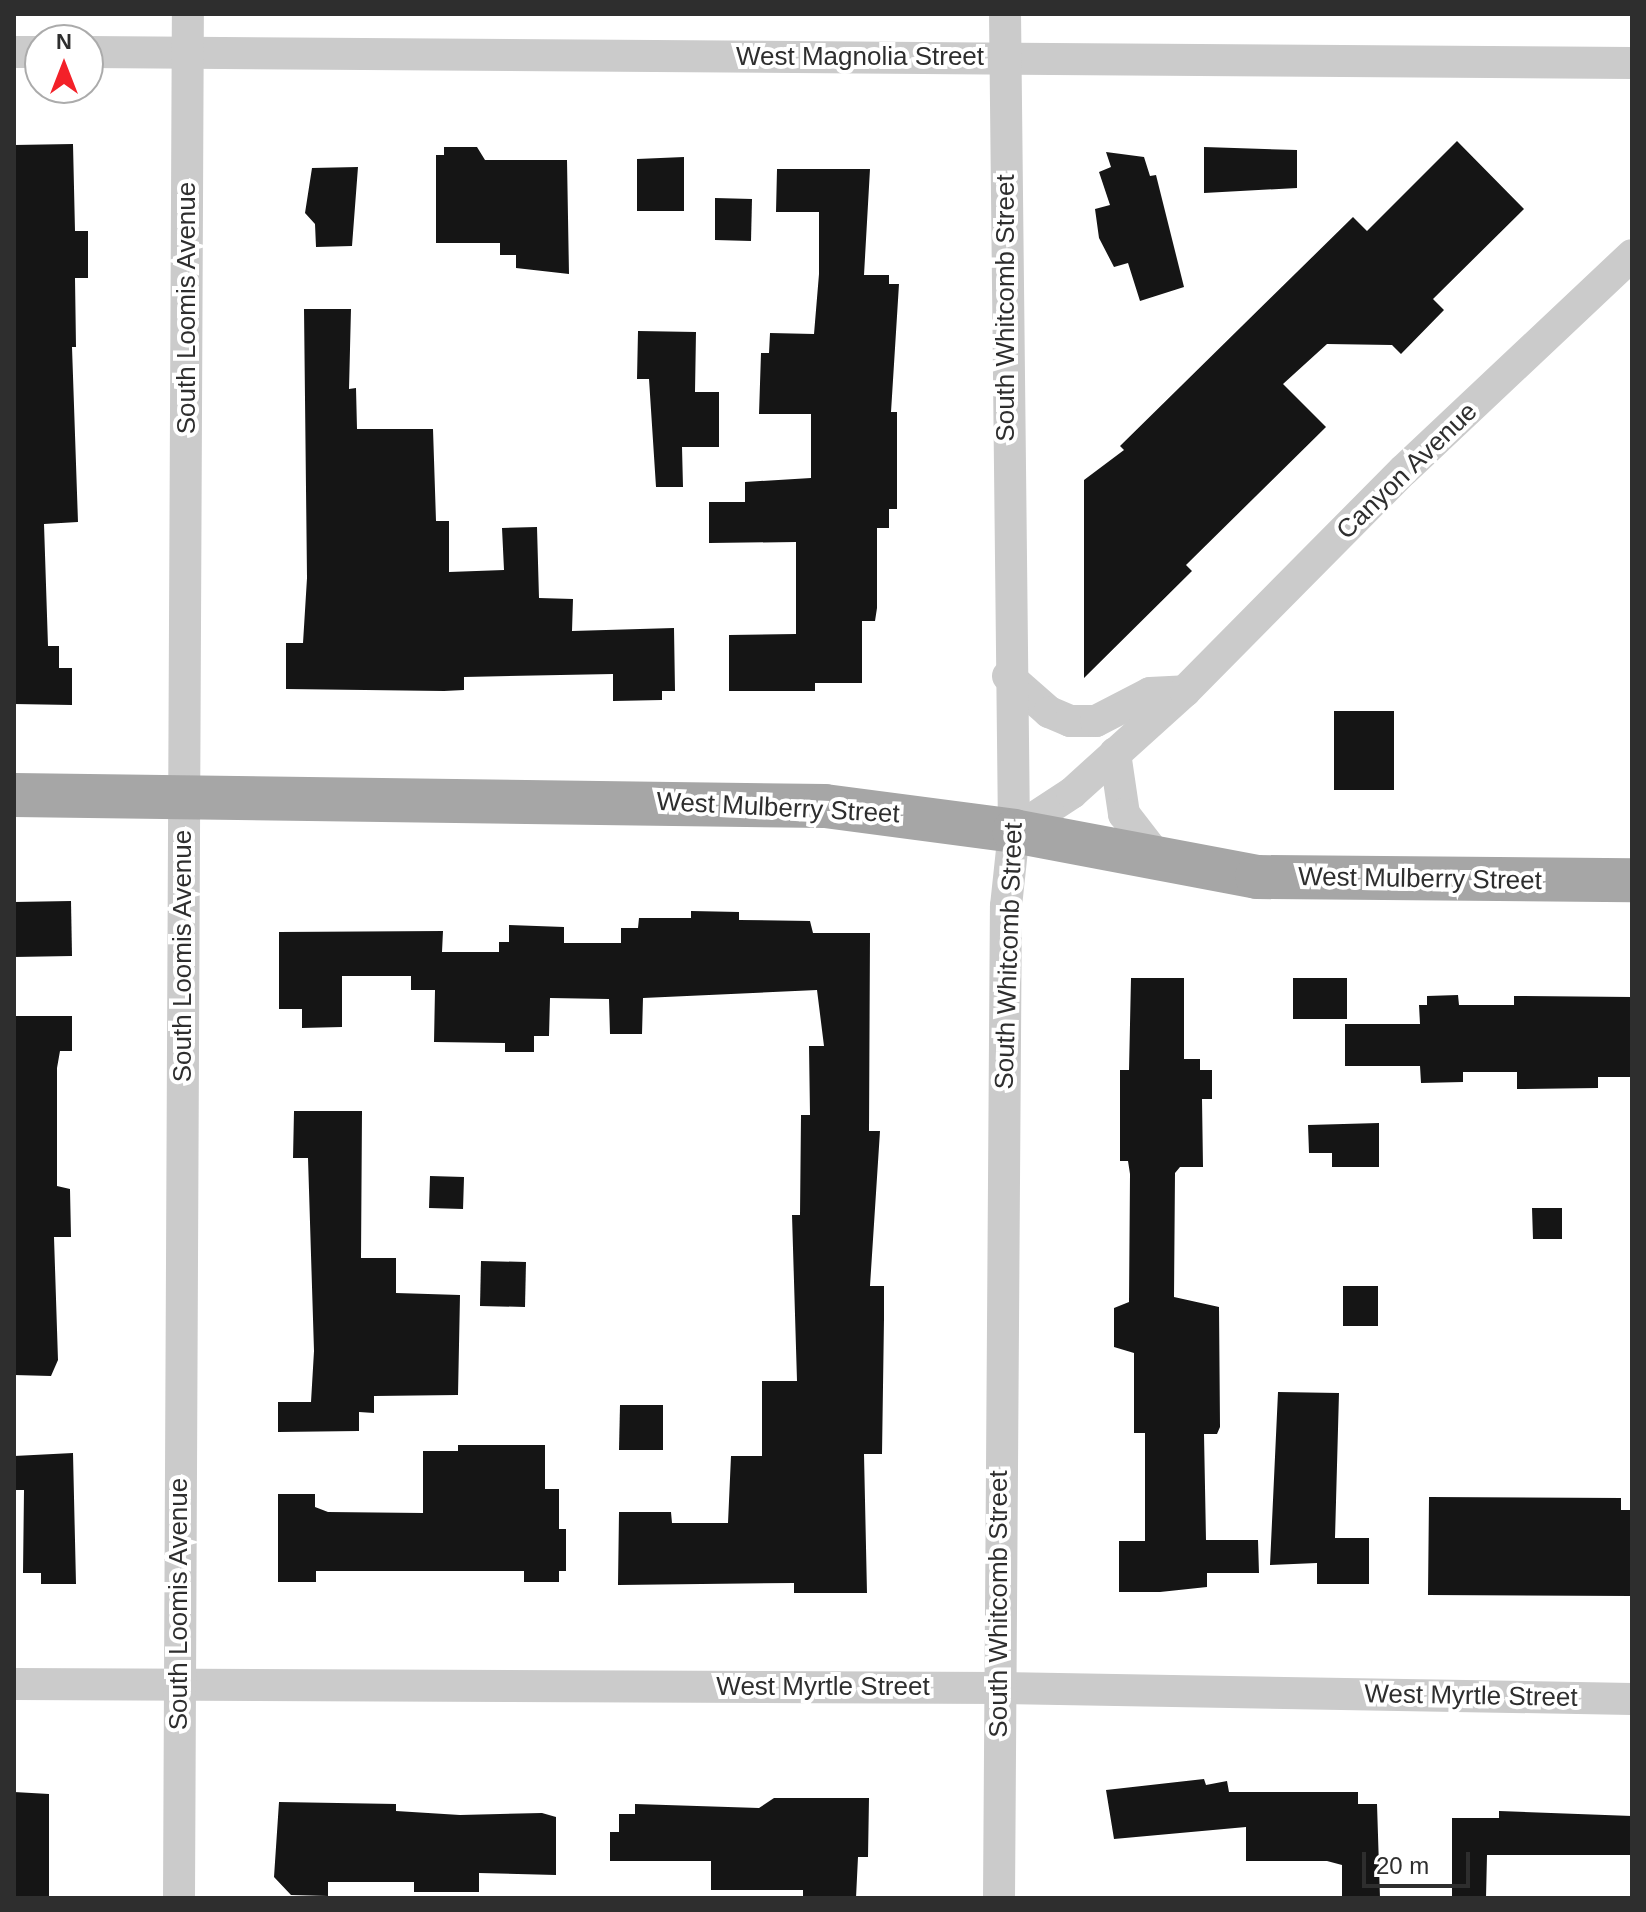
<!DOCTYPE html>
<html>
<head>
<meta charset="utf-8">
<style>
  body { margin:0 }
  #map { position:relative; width:1646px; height:1912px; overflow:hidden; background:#fff; font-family:Helvetica,sans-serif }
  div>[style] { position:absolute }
  .building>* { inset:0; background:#151515 }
  .minor>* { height:32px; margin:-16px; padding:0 16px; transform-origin:16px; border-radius:16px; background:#cbcbcb }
  .primary>* { height:44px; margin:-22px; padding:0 22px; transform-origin:22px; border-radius:22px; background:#a6a6a6 }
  span { translate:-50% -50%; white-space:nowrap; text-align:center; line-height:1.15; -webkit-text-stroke:8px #fff; paint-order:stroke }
  .street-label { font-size:26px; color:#2e2e2e }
  .frame { position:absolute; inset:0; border:16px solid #2e2e2e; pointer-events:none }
  .north { position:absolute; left:24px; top:24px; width:80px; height:80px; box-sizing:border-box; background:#fff; border:2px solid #ababab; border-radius:50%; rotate:0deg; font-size:22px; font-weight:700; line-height:32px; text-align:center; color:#2e2e2e }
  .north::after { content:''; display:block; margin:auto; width:28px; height:36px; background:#f32129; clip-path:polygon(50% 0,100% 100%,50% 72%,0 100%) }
  .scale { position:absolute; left:1362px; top:1852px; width:108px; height:36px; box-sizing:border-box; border:4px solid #2e2e2e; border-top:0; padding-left:10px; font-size:24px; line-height:28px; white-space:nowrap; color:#2e2e2e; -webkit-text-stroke:6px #fff; paint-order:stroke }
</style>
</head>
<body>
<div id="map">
  <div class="building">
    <div style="clip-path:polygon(1457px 141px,1524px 209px,1433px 299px,1444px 310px,1401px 354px,1392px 345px,1327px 344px,1283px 384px,1326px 427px,1186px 565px,1192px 571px,1084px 678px,1084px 480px,1124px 450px,1120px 446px,1353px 217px,1367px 231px)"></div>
    <div style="clip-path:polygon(73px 144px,75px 231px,88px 231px,88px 278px,75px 278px,76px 347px,72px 347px,78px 522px,44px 524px,48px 646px,59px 646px,59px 668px,72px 668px,72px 705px,14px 704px,14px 145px)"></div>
    <div style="clip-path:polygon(444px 147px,477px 147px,485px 160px,567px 160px,569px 274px,516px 268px,516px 255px,500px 255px,500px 243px,436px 243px,436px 155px,444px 155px)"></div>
    <div style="clip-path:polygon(1204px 147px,1297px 150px,1297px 188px,1204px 193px)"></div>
    <div style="clip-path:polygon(1106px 152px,1144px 157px,1150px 176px,1156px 175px,1184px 287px,1140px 301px,1128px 263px,1114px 267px,1099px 238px,1095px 209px,1110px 205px,1099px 172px,1111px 167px)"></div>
    <div style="clip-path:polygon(684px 157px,684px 211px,637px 211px,637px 159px)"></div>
    <div style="clip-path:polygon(358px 167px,352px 246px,316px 247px,315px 224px,305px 213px,312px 168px)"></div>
    <div style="clip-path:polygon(777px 169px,870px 169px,864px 275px,889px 275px,889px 284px,899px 284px,891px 412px,897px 412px,897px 509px,889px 509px,889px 528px,877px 528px,877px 608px,875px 621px,862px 621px,862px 683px,815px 683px,815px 691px,729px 691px,729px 635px,796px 634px,796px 542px,709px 543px,709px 502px,745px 502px,745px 482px,811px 478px,811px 414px,759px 414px,761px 353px,769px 353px,770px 333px,814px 334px,819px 274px,819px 212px,776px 212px)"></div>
    <div style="clip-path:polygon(715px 198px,752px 199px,751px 241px,715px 240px)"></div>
    <div style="clip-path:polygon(304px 309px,351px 309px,349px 389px,356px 388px,357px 429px,433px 429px,436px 521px,449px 521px,449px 572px,504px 570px,502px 528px,537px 527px,539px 598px,573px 599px,572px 631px,674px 628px,675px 691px,662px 691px,662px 700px,613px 701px,613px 674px,464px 677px,464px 690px,444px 691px,286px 689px,286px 643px,303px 643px,307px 578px)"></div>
    <div style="clip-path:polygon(638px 331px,696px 332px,695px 392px,719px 392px,719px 447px,682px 447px,683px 487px,656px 487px,649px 379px,637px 379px)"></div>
    <div style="clip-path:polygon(1334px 711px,1394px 711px,1394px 790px,1334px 790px)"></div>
    <div style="clip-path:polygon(71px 901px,72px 956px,14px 957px,14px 902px)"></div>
    <div style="clip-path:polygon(691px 911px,739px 912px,739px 920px,810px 921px,813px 933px,870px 933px,869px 1131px,880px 1131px,870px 1286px,884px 1286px,884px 1319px,882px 1454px,864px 1454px,867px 1593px,794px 1593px,794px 1583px,618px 1585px,619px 1512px,671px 1512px,672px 1523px,728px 1523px,731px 1456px,762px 1456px,762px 1381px,797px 1381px,792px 1215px,800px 1215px,801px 1115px,810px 1115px,809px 1046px,824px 1046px,817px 990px,643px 998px,642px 1034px,610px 1034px,609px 999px,550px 998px,549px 1036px,534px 1036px,534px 1052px,505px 1052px,505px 1043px,434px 1042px,435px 990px,411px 990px,411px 976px,342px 976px,342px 1027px,302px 1028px,302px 1009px,279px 1009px,279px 932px,443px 931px,442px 952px,499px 952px,499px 942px,509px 942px,509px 925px,564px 927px,564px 943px,621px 943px,621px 928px,638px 928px,639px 918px,691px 918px)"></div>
    <div style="clip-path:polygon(1131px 978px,1184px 978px,1184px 1059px,1200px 1059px,1200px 1070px,1212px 1070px,1212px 1099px,1202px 1099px,1203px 1167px,1180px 1167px,1175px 1173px,1174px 1297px,1219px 1307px,1220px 1427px,1217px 1434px,1204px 1434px,1206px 1540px,1258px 1540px,1259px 1573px,1207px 1573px,1207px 1587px,1160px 1592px,1119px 1592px,1119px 1541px,1145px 1541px,1145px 1433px,1134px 1433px,1134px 1353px,1114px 1347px,1114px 1308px,1129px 1302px,1130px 1174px,1128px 1161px,1120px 1161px,1120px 1070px,1129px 1070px)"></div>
    <div style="clip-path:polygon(1293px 978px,1347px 978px,1347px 1019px,1293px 1019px)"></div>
    <div style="clip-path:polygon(1458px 995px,1459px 1005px,1514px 1005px,1514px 996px,1632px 997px,1632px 1077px,1598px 1077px,1598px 1088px,1517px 1089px,1517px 1072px,1463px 1072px,1463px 1082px,1421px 1083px,1420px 1066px,1345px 1066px,1345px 1024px,1420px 1024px,1419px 1005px,1427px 1005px,1427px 996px)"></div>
    <div style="clip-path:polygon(14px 1016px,72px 1016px,72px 1051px,60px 1051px,57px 1068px,57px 1186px,70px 1189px,71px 1237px,54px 1237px,58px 1360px,51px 1376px,14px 1375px)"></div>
    <div style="clip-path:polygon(294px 1111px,362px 1111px,361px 1258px,396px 1258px,396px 1293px,460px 1295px,458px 1395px,374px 1396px,374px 1413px,359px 1412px,359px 1431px,278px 1432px,278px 1402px,311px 1402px,314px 1351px,308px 1158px,293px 1158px)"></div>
    <div style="clip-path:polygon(1379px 1123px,1379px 1167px,1332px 1167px,1332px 1153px,1309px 1153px,1308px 1125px)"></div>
    <div style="clip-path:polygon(430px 1176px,464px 1177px,463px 1209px,429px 1208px)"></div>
    <div style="clip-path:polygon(1532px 1208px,1562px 1208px,1562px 1239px,1533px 1239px)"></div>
    <div style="clip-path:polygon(481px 1261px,526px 1262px,525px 1307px,480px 1306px)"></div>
    <div style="clip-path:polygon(1343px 1286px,1378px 1286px,1378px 1326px,1343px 1326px)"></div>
    <div style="clip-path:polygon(1278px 1392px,1339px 1393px,1335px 1538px,1369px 1538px,1369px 1584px,1317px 1584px,1317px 1563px,1270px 1565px)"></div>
    <div style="clip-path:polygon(620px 1405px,663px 1405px,663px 1450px,619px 1450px)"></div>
    <div style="clip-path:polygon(458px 1445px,545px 1445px,545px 1489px,559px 1489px,559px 1529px,566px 1529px,566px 1571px,559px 1571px,559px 1582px,524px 1582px,524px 1571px,316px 1571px,316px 1582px,278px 1582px,278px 1494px,315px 1494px,315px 1507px,328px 1512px,423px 1513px,423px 1451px,458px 1451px)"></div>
    <div style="clip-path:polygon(73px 1453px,76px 1584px,41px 1584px,41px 1573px,23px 1573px,24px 1490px,14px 1490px,14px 1456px)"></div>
    <div style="clip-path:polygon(1429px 1497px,1621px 1498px,1621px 1510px,1632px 1510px,1632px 1596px,1428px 1595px)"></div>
    <div style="clip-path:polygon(1204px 1779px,1206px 1785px,1227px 1781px,1229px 1792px,1358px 1792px,1358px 1804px,1377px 1804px,1380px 1898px,1342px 1898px,1342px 1865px,1327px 1861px,1246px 1861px,1246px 1827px,1114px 1839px,1106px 1790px)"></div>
    <div style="clip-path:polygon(14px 1792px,49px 1794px,49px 1898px,14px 1898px)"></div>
    <div style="clip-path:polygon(774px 1798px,869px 1798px,868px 1857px,858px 1857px,856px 1898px,803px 1898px,803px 1890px,711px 1890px,711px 1861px,610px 1861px,610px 1832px,619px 1832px,619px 1814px,635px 1814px,635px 1804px,759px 1808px)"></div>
    <div style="clip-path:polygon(279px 1802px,396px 1804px,396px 1811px,460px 1815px,542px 1813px,556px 1817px,556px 1875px,479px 1873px,479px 1892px,414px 1892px,414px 1882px,328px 1882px,328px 1896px,291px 1895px,274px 1877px)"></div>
    <div style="clip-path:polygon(1499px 1811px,1632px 1816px,1632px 1855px,1487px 1855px,1486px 1898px,1452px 1898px,1452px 1818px,1499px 1818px)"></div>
  </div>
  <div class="minor">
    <div style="left:14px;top:52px;width:26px"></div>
    <div style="left:88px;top:52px;width:1544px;rotate:0.41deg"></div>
    <div style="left:1008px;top:676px;width:55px;rotate:41.3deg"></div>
    <div style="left:1049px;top:712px;width:23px;rotate:23deg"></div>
    <div style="left:1070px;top:721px;width:26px"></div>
    <div style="left:1096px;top:721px;width:61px;rotate:-27.4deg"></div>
    <div style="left:1150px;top:693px;width:35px;rotate:-3deg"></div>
    <div style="left:1115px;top:753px;width:62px;rotate:81.6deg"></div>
    <div style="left:1124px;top:814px;width:61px;rotate:52.4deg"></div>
    <div style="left:1014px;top:831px;width:69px;rotate:-33.2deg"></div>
    <div style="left:1072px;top:793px;width:152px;rotate:-42.1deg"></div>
    <div style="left:1185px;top:691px;width:311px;rotate:-45.3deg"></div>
    <div style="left:1404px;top:470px;width:313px;rotate:-43.3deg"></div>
    <div style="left:14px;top:1684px;width:984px;rotate:0.23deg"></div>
    <div style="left:998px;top:1688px;width:634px;rotate:0.99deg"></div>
    <div style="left:179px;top:1898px;width:1884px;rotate:-89.73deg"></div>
    <div style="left:999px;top:1898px;width:992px;rotate:-89.6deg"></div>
    <div style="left:1006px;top:906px;width:75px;rotate:-83.9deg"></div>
    <div style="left:1014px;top:831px;width:817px;rotate:-90.63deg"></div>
  </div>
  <div class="primary">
    <div style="left:14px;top:795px;width:811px;rotate:0.78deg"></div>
    <div style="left:825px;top:806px;width:191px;rotate:7.5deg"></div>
    <div style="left:1014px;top:831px;width:247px;rotate:10.7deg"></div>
    <div style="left:1257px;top:877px;width:375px;rotate:0.5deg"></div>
  </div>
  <div class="street-label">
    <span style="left:860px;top:57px">West Magnolia Street</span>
    <span style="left:187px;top:308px;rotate:-90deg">South Loomis Avenue</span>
    <span style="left:1006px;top:308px;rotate:-90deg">South Whitcomb Street</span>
    <span style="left:1407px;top:471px;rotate:-44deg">Canyon Avenue</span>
    <span style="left:778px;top:808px;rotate:3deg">West Mulberry Street</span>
    <span style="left:1420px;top:879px;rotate:1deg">West Mulberry Street</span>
    <span style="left:183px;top:956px;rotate:-90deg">South Loomis Avenue</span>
    <span style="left:1009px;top:956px;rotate:-88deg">South Whitcomb Street</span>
    <span style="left:179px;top:1604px;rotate:-90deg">South Loomis Avenue</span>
    <span style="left:999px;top:1604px;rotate:-90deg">South Whitcomb Street</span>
    <span style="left:823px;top:1687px">West Myrtle Street</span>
    <span style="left:1471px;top:1696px;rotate:1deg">West Myrtle Street</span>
  </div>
  <div class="frame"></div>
  <div class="north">N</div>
  <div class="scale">20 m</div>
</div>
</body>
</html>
